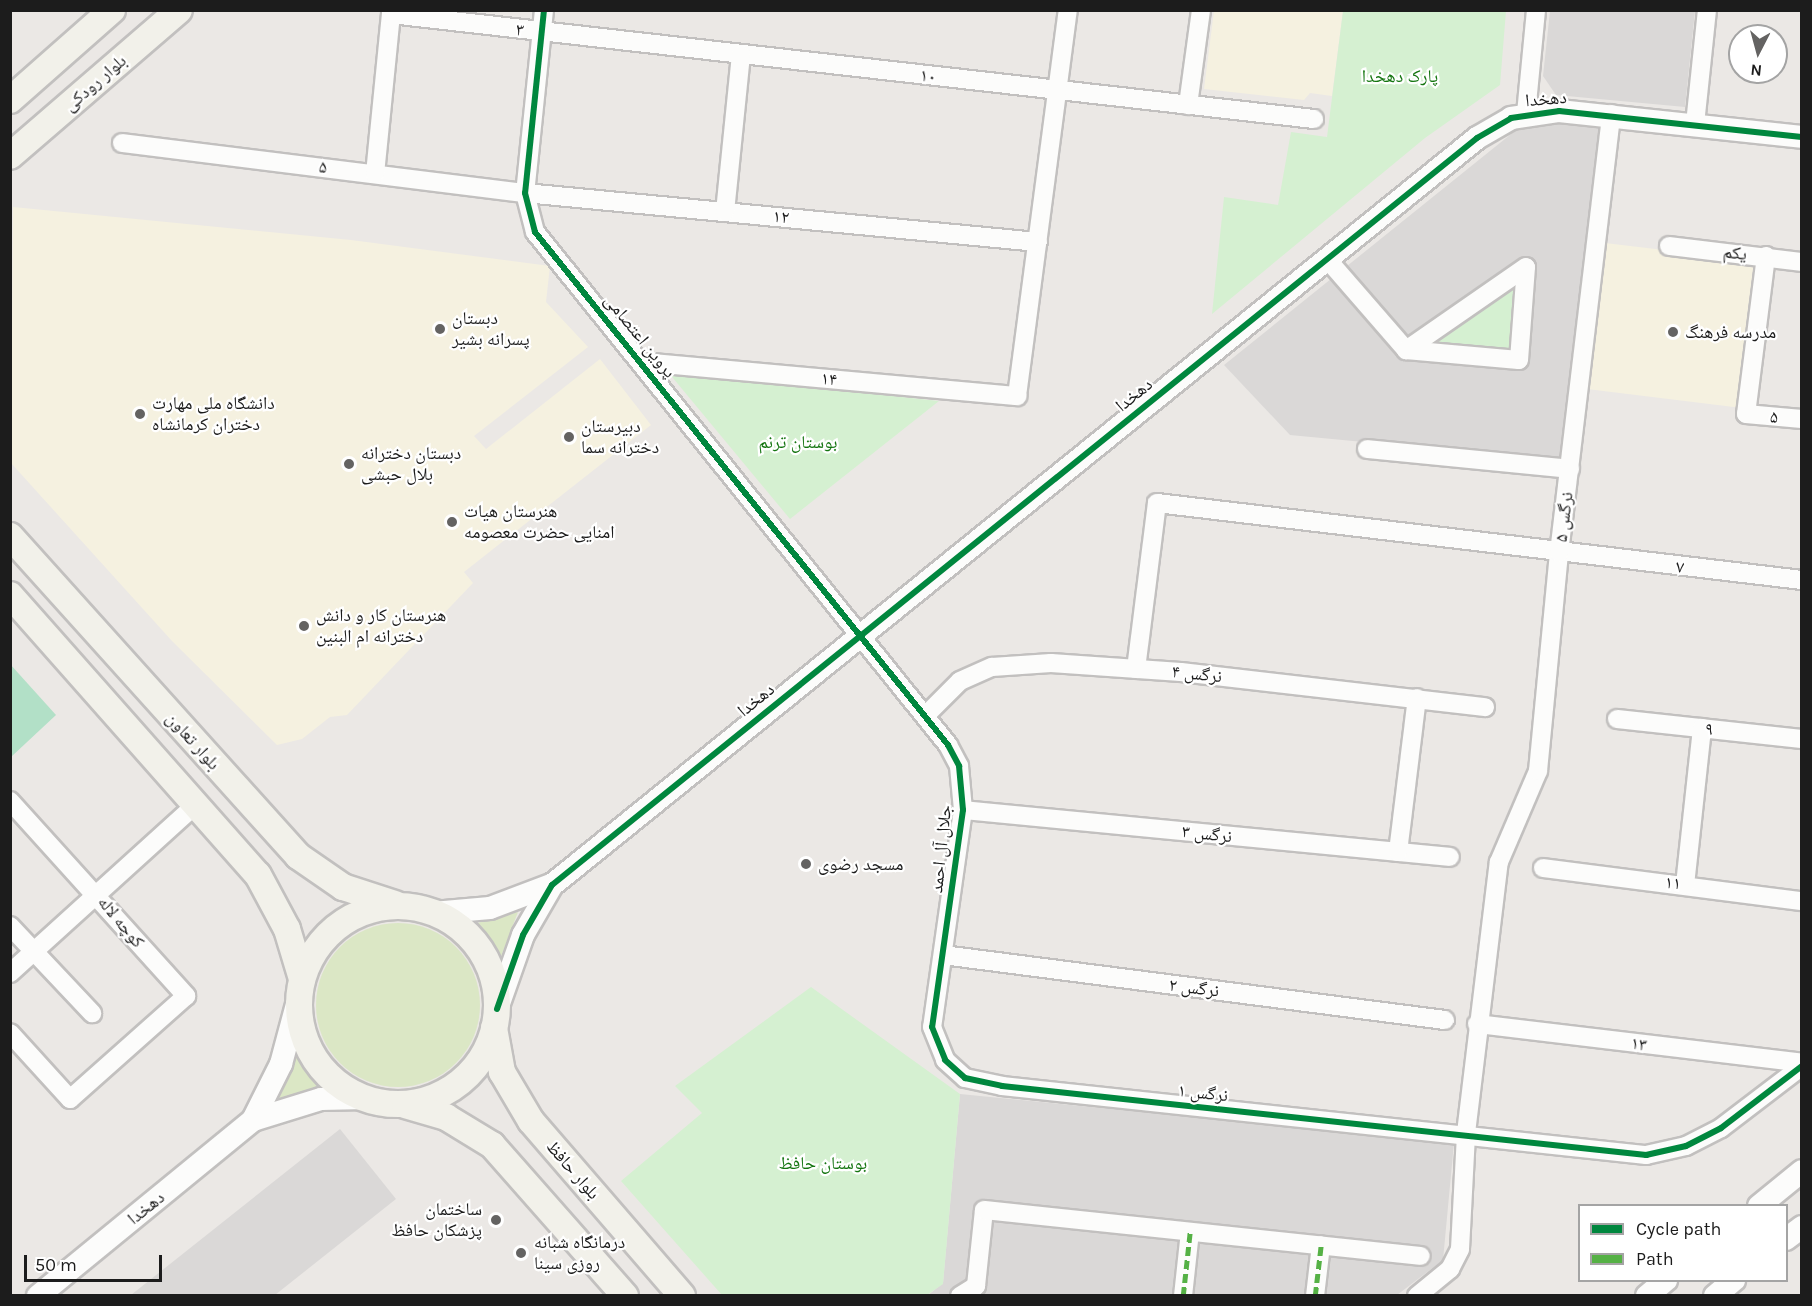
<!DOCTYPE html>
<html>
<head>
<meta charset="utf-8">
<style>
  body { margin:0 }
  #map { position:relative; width:1812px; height:1306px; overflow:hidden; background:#ebe8e5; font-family:Karla,"Noto Naskh Arabic",sans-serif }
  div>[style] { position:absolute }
  .residential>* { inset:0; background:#dad8d7 }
  .education>* { inset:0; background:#f5f1e0 }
  .grass>* { inset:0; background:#dbe7c5 }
  .round { border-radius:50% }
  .park>* { inset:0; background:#d5f0d1 }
  .pitch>* { inset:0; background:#b2e0c7 }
  .roads { filter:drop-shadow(2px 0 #c2c0bf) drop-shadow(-2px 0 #c2c0bf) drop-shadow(0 2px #c2c0bf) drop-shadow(0 -2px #c2c0bf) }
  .minor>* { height:18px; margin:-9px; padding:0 9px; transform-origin:9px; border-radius:9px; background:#fcfcfb }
  .tertiary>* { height:22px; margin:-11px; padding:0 11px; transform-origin:11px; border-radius:11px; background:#fcfcfb }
  .secondary>* { height:26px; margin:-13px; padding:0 13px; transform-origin:13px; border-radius:13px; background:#f2f1ea }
  .secondary>.ring { margin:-13px; padding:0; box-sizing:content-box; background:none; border:26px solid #f2f1ea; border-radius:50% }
  .quiet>* { height:4.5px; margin-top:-2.25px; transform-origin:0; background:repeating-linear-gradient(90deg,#55b145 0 9px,transparent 0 13.5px) }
  .cycleway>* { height:6px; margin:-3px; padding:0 3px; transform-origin:3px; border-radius:3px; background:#00873e }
  .dots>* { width:16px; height:16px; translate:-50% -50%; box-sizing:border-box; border:3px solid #fff; border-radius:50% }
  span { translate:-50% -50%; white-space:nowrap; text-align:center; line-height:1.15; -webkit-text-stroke:4.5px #fff; paint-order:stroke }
  .street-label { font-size:18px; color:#1c1c1c }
  .park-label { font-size:18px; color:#147510 }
  .poi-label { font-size:18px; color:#1c1c1c }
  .left { translate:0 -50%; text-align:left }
  .right { translate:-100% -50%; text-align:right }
  .frame { position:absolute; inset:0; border:12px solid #1c1c1c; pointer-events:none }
  .legend { position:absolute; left:1578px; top:1204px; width:210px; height:78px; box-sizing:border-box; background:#fff; border:2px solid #a4a4a4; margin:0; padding:8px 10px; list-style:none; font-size:18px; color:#1c1c1c }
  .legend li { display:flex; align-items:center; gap:12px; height:30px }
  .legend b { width:30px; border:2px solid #a4a4a4 }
  .north { position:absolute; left:1728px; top:24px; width:60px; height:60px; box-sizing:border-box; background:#fff; border:2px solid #a4a4a4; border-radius:50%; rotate:186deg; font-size:16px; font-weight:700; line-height:24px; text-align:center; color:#1c1c1c }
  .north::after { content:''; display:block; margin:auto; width:21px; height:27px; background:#646362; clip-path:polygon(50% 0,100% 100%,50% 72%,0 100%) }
  .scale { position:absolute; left:24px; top:1255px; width:138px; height:27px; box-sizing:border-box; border:3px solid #1c1c1c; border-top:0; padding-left:8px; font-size:18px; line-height:21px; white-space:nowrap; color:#1c1c1c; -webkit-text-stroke:4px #fff; paint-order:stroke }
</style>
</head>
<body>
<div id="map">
  <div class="residential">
    <div style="clip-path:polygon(1550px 11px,1695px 11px,1685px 107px,1556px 95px,1543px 76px)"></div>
    <div style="clip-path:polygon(1605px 121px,1564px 461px,1290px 435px,1224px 365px,1526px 122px)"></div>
    <div style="clip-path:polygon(960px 1094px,1454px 1143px,1443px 1260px,1397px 1295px,927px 1296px,943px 1283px)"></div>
    <div style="clip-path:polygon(340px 1129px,396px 1199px,275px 1295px,131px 1295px)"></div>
  </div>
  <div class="education">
    <div style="clip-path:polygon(1214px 11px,1343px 11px,1332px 96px,1310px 93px,1304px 100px,1204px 89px)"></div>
    <div style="clip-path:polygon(13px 207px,351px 240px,550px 266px,546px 302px,588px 347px,474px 436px,486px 449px,600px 359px,651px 425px,464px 572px,473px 583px,347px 715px,330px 717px,302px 739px,277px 745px,172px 641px,11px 463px)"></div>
    <div style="clip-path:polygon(1605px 243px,1748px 260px,1758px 276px,1742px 408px,1587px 389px)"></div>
  </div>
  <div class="grass">
    <div style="clip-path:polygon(518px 912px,500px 959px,474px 924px)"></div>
    <div class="round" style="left:316px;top:923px;width:164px;height:164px"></div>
    <div style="clip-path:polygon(298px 1052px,324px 1088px,276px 1100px)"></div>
  </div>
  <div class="park">
    <div style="clip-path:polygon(1343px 11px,1506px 11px,1500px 85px,1425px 138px,1212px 314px,1224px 197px,1278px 205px,1291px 132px,1327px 137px)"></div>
    <div style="clip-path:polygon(1519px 282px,1514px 352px,1426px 347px)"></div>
    <div style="clip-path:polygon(668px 372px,939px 401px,790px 519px)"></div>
    <div style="clip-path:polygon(811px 987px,960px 1094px,943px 1284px,927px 1295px,722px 1295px,621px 1181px,702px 1113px,675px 1086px)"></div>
  </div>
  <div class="pitch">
    <div style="clip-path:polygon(10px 664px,56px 715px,11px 757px,10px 757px)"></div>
  </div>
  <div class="roads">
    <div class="minor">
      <div style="left:544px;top:10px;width:184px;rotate:95.9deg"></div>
      <div style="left:525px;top:193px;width:40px;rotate:75.6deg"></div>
      <div style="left:535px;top:232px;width:659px;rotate:51.16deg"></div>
      <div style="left:948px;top:745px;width:24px;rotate:62deg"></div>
      <div style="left:959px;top:766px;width:44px;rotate:84.8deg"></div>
      <div style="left:963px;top:810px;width:219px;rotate:98.1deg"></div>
      <div style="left:932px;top:1027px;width:35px;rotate:68deg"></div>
      <div style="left:945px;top:1060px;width:27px;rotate:42deg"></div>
      <div style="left:965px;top:1078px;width:38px;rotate:12deg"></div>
      <div style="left:1002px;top:1086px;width:648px;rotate:6.12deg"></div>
      <div style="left:1646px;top:1155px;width:41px;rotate:-12.7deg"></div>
      <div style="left:1686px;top:1146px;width:39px;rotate:-27deg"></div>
      <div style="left:1721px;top:1128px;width:102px;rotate:-37.4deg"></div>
      <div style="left:1188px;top:105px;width:96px;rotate:-82.2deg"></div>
      <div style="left:1526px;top:114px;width:104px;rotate:-84.5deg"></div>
      <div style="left:1695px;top:124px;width:115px;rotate:-84deg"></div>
      <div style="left:122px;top:143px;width:406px;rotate:7.1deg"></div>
      <div style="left:525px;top:193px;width:515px;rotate:5.46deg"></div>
      <div style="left:375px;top:174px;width:161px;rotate:-84.3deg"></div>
      <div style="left:391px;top:14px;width:929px;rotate:6.49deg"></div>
      <div style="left:725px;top:212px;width:158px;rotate:-84.2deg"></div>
      <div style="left:1669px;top:246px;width:134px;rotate:6.9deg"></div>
      <div style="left:1766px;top:256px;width:159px;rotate:97.2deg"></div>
      <div style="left:1746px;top:414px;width:56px;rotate:5.1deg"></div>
      <div style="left:1327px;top:259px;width:121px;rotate:49deg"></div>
      <div style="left:1406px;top:350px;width:113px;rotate:5.1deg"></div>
      <div style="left:1519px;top:360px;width:93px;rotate:-85.7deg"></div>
      <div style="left:1526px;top:267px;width:146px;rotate:145.3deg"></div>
      <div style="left:642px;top:362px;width:377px;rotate:5.2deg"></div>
      <div style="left:1017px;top:396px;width:389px;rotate:-82.5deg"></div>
      <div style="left:1367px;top:449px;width:204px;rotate:5.6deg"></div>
      <div style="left:1136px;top:669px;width:167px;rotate:-82.8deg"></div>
      <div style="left:1157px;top:503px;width:650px;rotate:6.81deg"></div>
      <div style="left:925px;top:716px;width:49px;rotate:-45deg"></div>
      <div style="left:960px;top:681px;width:35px;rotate:-24deg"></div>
      <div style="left:992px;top:667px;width:59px;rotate:-3.9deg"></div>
      <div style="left:1051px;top:663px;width:130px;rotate:4deg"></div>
      <div style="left:1181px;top:672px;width:306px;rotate:6.6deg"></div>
      <div style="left:1617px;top:719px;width:186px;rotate:6.2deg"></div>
      <div style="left:10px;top:801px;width:263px;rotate:47.9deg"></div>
      <div style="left:186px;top:996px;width:155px;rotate:138.4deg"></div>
      <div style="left:70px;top:1099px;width:89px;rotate:-132.3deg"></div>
      <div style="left:963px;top:810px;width:489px;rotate:5.5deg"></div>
      <div style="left:1398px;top:852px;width:155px;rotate:-83deg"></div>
      <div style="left:1543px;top:868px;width:261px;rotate:7.3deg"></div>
      <div style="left:1685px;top:885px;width:158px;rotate:-83.8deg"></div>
      <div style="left:10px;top:926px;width:120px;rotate:46.7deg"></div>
      <div style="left:943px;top:955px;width:506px;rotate:7.38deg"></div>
      <div style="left:10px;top:973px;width:250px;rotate:-42.2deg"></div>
      <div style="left:1477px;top:1024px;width:327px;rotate:6.8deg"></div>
      <div style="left:960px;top:1296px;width:19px;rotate:-32deg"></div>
      <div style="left:976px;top:1286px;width:76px;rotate:-84deg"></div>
      <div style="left:984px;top:1210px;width:439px;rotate:6deg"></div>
      <div style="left:1183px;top:1296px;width:64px;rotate:-83.8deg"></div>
      <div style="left:1315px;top:1296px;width:51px;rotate:-83.3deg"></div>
      <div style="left:1417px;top:1296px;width:43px;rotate:-39.3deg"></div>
      <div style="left:1450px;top:1269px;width:22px;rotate:-63deg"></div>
      <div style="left:1460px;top:1249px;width:116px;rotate:-87deg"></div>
      <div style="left:1466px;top:1133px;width:273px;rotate:-83.1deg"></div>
      <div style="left:1499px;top:862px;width:99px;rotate:-66.8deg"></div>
      <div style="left:1538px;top:771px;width:219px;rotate:-84.5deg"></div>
      <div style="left:1559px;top:553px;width:442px;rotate:-83.2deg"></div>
    </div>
    <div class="tertiary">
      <div style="left:433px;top:913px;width:57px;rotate:-5deg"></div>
      <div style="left:490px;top:908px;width:65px;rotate:-20.7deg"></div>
      <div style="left:497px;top:1009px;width:78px;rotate:-70.6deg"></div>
      <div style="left:523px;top:935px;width:58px;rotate:-59.9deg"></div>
      <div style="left:552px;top:885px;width:1189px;rotate:-38.92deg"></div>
      <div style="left:1477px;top:138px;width:39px;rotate:-30deg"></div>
      <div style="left:1511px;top:118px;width:49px;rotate:-8.3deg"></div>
      <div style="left:1559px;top:111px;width:244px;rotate:6.1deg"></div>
      <div style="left:253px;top:1120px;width:63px;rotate:-63.4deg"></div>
      <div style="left:281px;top:1064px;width:69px;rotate:-75deg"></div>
      <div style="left:1759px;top:1206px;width:55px;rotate:-39.1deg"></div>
      <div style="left:1786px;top:1239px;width:20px;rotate:-37deg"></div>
      <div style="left:38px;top:1296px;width:278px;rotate:-39.3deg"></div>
      <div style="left:253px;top:1120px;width:71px;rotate:-17.2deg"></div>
      <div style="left:321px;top:1099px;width:45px;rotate:-1.3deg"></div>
      <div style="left:1647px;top:1296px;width:25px;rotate:-40deg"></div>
      <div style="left:1715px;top:1296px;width:25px;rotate:-40deg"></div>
    </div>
    <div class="secondary">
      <div style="left:10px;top:100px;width:136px;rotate:-41.4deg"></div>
      <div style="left:10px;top:156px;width:223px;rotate:-40.8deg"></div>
      <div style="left:10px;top:536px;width:431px;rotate:48deg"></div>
      <div style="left:298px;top:856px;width:55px;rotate:34.6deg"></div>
      <div style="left:343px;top:887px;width:55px;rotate:18.1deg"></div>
      <div style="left:10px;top:595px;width:374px;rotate:48.5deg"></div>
      <div style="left:258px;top:875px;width:61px;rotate:61.8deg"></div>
      <div style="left:287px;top:929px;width:52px;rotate:73.3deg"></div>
      <div class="ring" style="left:299px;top:906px;width:172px;height:172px"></div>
      <div style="left:494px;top:1028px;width:45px;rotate:79.7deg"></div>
      <div style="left:502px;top:1072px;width:57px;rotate:59.4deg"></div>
      <div style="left:531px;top:1121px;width:231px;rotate:49.2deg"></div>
      <div style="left:405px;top:1105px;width:43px;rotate:16.3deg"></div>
      <div style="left:446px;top:1117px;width:54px;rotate:31.3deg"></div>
      <div style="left:492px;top:1145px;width:201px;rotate:48.6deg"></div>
    </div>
  </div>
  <div class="quiet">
    <div style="left:1183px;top:1296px;width:64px;rotate:-83.8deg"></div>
    <div style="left:1315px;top:1296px;width:51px;rotate:-83.3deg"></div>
  </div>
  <div class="cycleway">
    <div style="left:544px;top:10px;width:184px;rotate:95.9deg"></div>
    <div style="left:525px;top:193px;width:40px;rotate:75.6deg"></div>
    <div style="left:535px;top:232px;width:659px;rotate:51.16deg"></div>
    <div style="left:948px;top:745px;width:24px;rotate:62deg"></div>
    <div style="left:959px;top:766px;width:44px;rotate:84.8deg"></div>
    <div style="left:963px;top:810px;width:219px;rotate:98.1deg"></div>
    <div style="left:932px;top:1027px;width:35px;rotate:68deg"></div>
    <div style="left:945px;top:1060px;width:27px;rotate:42deg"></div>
    <div style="left:965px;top:1078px;width:38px;rotate:12deg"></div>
    <div style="left:1002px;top:1086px;width:648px;rotate:6.12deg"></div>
    <div style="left:1646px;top:1155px;width:41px;rotate:-12.7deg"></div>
    <div style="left:1686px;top:1146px;width:39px;rotate:-27deg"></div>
    <div style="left:1721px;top:1128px;width:102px;rotate:-37.4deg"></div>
    <div style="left:497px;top:1009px;width:78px;rotate:-70.6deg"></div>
    <div style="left:523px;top:935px;width:58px;rotate:-59.9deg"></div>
    <div style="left:552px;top:885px;width:1189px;rotate:-38.92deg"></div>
    <div style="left:1477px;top:138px;width:39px;rotate:-30deg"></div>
    <div style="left:1511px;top:118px;width:49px;rotate:-8.3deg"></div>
    <div style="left:1559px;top:111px;width:244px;rotate:6.1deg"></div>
  </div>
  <div class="dots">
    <div style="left:440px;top:329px;background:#646362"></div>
    <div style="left:1673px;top:332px;background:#646362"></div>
    <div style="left:140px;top:414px;background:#646362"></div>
    <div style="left:569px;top:437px;background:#646362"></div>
    <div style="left:349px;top:464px;background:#646362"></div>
    <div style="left:452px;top:522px;background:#646362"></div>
    <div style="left:304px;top:626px;background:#646362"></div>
    <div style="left:806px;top:864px;background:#646362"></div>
    <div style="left:496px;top:1220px;background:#646362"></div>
    <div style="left:521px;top:1253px;background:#646362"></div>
  </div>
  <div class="street-label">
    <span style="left:520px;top:30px;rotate:7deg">۳</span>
    <span style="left:928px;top:76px;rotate:6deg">۱۰</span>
    <span style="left:95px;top:83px;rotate:-41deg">بلوار رودکی</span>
    <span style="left:1546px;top:99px;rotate:-5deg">دهخدا</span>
    <span style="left:323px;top:167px;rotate:7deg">۵</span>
    <span style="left:781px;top:217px;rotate:6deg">۱۲</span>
    <span style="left:1735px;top:253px;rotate:6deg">یکم</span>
    <span style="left:640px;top:336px;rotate:51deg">پروین اعتصامی</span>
    <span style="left:829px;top:379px;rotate:5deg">۱۴</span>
    <span style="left:1134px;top:395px;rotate:-39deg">دهخدا</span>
    <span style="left:1774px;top:417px;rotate:6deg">۵</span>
    <span style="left:1564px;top:517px;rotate:-83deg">نرگس ۵</span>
    <span style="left:1680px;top:567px;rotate:6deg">۷</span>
    <span style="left:1197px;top:674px;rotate:6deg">نرگس ۴</span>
    <span style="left:756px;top:700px;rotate:-39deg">دهخدا</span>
    <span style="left:1709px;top:729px;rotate:6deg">۹</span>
    <span style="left:193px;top:741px;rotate:48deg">بلوار تعاون</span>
    <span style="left:1207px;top:834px;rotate:6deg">نرگس ۳</span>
    <span style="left:941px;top:849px;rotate:-84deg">جلال آل احمد</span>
    <span style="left:1673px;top:883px;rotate:7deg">۱۱</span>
    <span style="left:121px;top:922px;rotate:50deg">کوچه لاله</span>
    <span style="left:1194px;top:988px;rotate:7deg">نرگس ۲</span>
    <span style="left:1639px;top:1044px;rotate:7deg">۱۳</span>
    <span style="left:1203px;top:1093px;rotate:6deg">نرگس ۱</span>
    <span style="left:573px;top:1170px;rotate:49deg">بلوار حافظ</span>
    <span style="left:146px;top:1208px;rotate:-39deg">دهخدا</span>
  </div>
  <div class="park-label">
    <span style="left:1400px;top:76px">پارک دهخدا</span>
    <span style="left:798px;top:442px">بوستان ترنم</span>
    <span style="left:823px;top:1163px">بوستان حافظ</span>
  </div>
  <div class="poi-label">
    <span class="left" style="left:452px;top:329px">دبستان<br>پسرانه بشير</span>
    <span class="left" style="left:1685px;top:332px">مدرسه فرهنگ</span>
    <span class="left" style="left:152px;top:414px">دانشگاه ملی مهارت<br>دختران کرمانشاه</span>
    <span class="left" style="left:581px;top:437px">دبیرستان<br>دخترانه سما</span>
    <span class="left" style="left:361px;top:464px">دبستان دخترانه<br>بلال حبشی</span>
    <span class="left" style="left:464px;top:522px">هنرستان هیات<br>امنایی حضرت معصومه</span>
    <span class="left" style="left:316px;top:626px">هنرستان کار و دانش<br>دخترانه ام البنین</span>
    <span class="left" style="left:818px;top:864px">مسجد رضوی</span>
    <span class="right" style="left:482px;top:1220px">ساختمان<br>پزشکان حافظ</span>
    <span class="left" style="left:534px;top:1253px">درمانگاه شبانه<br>روزی سینا</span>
  </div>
  <div class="frame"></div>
  <ul class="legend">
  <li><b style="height:8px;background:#00873e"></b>Cycle path</li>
  <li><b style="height:8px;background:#55b145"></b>Path</li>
  </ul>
  <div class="north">N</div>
  <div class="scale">50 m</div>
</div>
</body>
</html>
